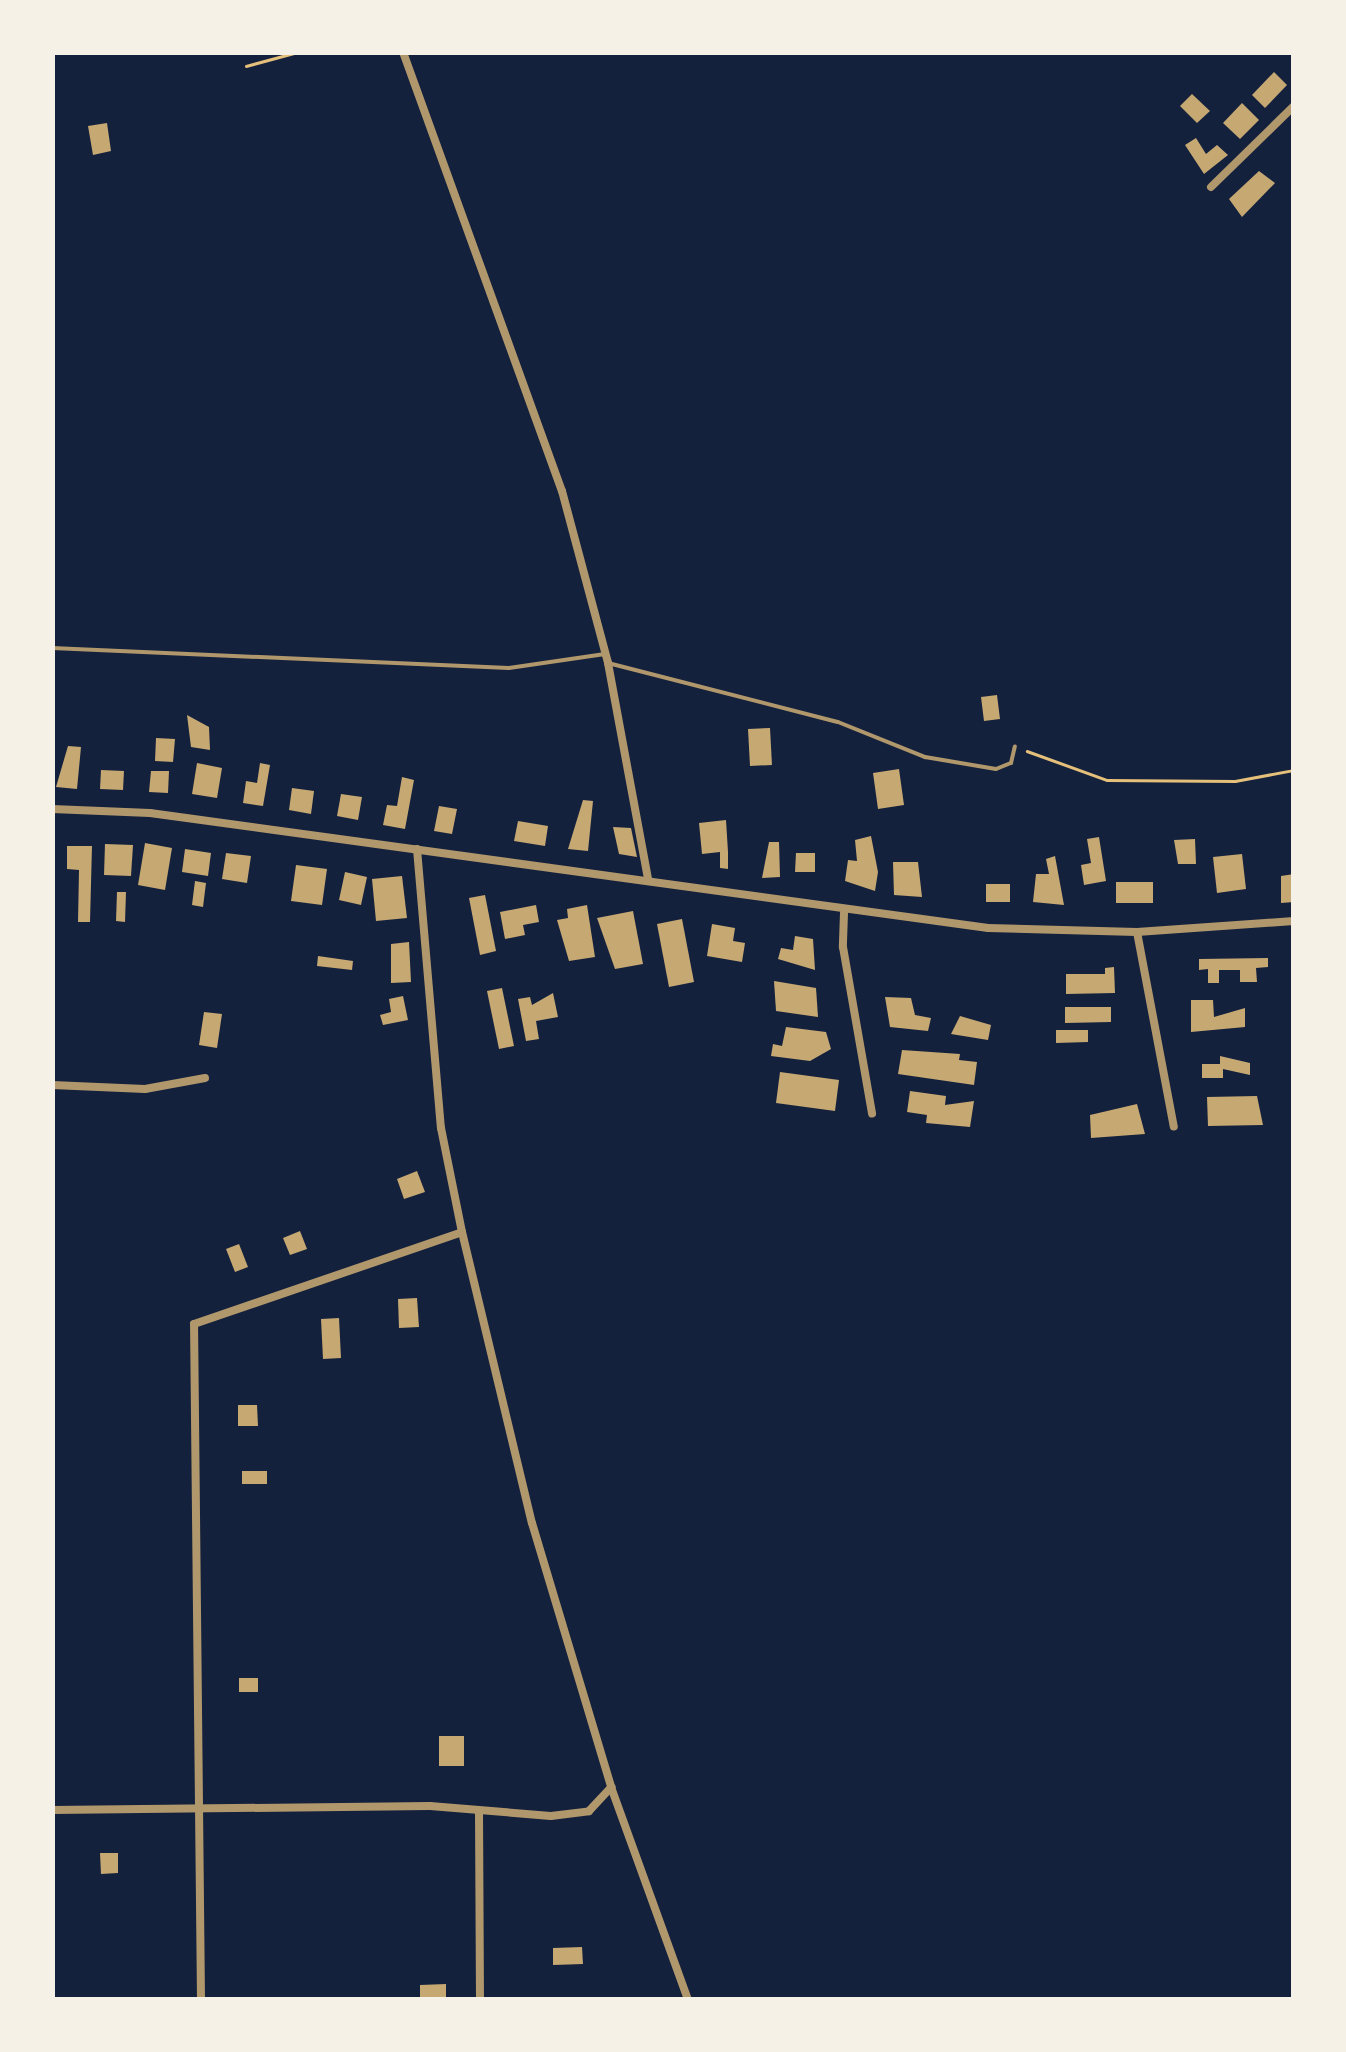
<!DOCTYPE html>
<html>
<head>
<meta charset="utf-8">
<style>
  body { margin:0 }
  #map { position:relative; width:1346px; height:2052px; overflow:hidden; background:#14213d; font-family:"PT Sans Narrow",sans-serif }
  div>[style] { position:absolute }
  .building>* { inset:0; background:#c6a872 }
  .path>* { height:2.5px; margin:-1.25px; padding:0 1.25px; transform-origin:1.25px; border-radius:1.25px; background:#e5c07b }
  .service>* { height:4px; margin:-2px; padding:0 2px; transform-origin:2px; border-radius:2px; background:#b1986c }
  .minor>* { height:8px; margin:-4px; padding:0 4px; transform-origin:4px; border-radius:4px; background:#b1986c }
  span { translate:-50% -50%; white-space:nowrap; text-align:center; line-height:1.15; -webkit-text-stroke:8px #f6f1e7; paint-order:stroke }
  .frame { position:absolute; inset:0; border:55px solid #f6f1e7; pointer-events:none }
</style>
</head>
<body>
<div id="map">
  <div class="building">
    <div style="clip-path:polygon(1274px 72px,1287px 85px,1265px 108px,1252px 95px)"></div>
    <div style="clip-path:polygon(1192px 94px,1210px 111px,1197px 123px,1180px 106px)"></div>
    <div style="clip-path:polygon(1242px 103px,1259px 120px,1240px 139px,1223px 123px)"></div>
    <div style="clip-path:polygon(107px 123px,111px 151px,93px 155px,88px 126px)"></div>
    <div style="clip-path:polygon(1196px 138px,1206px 154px,1217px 145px,1228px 155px,1204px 174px,1185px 145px)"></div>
    <div style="clip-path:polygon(1259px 171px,1275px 183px,1242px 217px,1229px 199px)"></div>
    <div style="clip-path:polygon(997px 695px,1000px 719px,984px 721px,981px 697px)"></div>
    <div style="clip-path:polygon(187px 715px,209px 727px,210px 750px,191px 747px)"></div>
    <div style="clip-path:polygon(770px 728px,772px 765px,750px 766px,748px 729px)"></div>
    <div style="clip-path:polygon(156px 738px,175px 739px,173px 762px,155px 761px)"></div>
    <div style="clip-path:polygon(68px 746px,81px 747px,77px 789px,56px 787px)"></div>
    <div style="clip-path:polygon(197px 763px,222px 768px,217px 798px,192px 794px)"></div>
    <div style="clip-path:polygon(260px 763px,270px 765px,263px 806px,243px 803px,246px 781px,257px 783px)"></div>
    <div style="clip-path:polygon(899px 769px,904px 805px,878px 809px,873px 773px)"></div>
    <div style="clip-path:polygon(101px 770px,124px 771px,123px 790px,100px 789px)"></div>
    <div style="clip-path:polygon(151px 771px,169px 771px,168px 793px,149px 792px)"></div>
    <div style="clip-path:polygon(402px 777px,414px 780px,405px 829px,383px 825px,387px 805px,397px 806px)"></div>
    <div style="clip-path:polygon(292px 788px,314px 791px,311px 814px,289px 810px)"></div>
    <div style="clip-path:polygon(341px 794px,362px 797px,358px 820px,337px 816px)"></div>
    <div style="clip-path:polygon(583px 800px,593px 801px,588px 851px,568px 849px)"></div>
    <div style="clip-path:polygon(439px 806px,457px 809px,452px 834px,434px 831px)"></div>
    <div style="clip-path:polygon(726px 820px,728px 852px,728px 869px,720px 868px,720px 852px,702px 854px,699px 823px)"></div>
    <div style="clip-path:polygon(518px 821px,548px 826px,545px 846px,514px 841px)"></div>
    <div style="clip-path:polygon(613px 827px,631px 828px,637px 857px,619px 854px)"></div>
    <div style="clip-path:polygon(871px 836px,878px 872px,875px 891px,845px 881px,848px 860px,857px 861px,855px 840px)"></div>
    <div style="clip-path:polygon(1099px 837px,1106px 881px,1084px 885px,1081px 865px,1091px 863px,1087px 839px)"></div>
    <div style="clip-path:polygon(1195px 839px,1196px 864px,1178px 864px,1174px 840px)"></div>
    <div style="clip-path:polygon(769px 842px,779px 842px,780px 877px,762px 878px)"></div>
    <div style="clip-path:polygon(145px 843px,172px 848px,165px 890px,138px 885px)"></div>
    <div style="clip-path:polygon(105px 844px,133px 845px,131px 876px,104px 875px)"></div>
    <div style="clip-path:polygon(67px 846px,92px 846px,90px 922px,78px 922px,79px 870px,67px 869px)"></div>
    <div style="clip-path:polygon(185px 849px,211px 853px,208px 876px,182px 872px)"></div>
    <div style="clip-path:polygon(226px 853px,251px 856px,247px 883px,222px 879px)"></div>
    <div style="clip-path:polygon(796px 853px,815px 853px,815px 872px,795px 872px)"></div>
    <div style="clip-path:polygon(1242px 854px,1246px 889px,1217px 893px,1213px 857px)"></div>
    <div style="clip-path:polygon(1055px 856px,1064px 905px,1033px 902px,1036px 874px,1049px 874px,1046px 859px)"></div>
    <div style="clip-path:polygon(893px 862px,918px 862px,922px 897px,894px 895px)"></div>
    <div style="clip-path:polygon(296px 865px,327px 869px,322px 905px,291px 901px)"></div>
    <div style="clip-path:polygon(345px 872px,367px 877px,361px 905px,339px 900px)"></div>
    <div style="clip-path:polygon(1294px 874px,1294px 902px,1281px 903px,1281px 876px)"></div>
    <div style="clip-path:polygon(402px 876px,407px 918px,376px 921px,372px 879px)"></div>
    <div style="clip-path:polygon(195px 881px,206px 883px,203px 907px,192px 905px)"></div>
    <div style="clip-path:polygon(1116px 882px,1153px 882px,1153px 903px,1116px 903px)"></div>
    <div style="clip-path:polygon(986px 884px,1010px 884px,1010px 902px,986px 902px)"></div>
    <div style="clip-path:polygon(117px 892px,126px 892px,125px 922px,116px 921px)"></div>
    <div style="clip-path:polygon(485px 895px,496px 951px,480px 955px,469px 898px)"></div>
    <div style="clip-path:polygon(536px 905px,539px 922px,523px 925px,525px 935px,505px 939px,500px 912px)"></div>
    <div style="clip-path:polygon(587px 905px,595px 957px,569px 961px,557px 920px,568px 918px,567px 909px)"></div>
    <div style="clip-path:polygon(633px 911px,643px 964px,615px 969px,597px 918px)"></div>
    <div style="clip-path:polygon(682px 919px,694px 982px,669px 987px,657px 924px)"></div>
    <div style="clip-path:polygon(712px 924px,735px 928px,733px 941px,745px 943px,742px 962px,707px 956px)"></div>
    <div style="clip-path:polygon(795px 936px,813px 939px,815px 970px,778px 959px,781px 948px,793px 950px)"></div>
    <div style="clip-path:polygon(409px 942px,411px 982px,391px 983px,391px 944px)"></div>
    <div style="clip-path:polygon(318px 956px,353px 961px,352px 970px,317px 966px)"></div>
    <div style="clip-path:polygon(1268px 958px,1268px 967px,1256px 968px,1257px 982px,1240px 982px,1240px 970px,1219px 970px,1219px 983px,1208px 983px,1208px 969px,1199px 970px,1199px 959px)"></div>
    <div style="clip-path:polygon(1114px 967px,1115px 993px,1066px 994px,1066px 974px,1105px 974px,1105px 968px)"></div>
    <div style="clip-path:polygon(774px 981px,816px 988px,818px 1017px,776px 1011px)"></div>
    <div style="clip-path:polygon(502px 988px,514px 1046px,499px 1049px,487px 991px)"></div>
    <div style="clip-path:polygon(553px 993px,558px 1017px,536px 1021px,539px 1039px,526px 1041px,518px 999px,530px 997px,532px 1005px)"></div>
    <div style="clip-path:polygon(403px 996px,408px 1020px,383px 1025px,380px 1015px,391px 1012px,389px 999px)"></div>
    <div style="clip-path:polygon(885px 997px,911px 998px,915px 1015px,931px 1018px,928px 1031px,890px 1027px)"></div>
    <div style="clip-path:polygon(1191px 1000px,1213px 1000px,1214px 1017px,1245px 1008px,1245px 1027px,1191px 1032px)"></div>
    <div style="clip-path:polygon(1065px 1007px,1111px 1007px,1111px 1022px,1065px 1023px)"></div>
    <div style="clip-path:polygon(204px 1012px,222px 1014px,217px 1048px,199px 1045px)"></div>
    <div style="clip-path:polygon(960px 1016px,991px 1025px,988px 1040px,951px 1034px)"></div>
    <div style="clip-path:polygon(786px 1027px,826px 1032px,831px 1049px,810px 1061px,771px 1056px,773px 1044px,782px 1046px)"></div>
    <div style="clip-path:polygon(1056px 1030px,1088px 1030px,1088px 1042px,1056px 1043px)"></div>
    <div style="clip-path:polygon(902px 1050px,960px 1054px,959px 1060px,977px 1062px,974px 1085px,898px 1074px)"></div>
    <div style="clip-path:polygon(1220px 1056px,1250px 1063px,1250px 1075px,1223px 1069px,1223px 1078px,1202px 1078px,1202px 1064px,1220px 1064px)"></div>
    <div style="clip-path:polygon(780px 1072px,839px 1080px,835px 1111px,776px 1103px)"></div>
    <div style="clip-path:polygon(910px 1091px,946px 1096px,945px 1105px,974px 1101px,970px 1127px,926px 1123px,927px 1115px,907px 1112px)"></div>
    <div style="clip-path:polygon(1257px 1096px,1263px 1125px,1208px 1126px,1207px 1097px)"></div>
    <div style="clip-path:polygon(1137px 1104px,1145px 1134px,1091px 1138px,1090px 1115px)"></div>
    <div style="clip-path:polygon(417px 1171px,425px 1192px,404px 1199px,397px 1179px)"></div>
    <div style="clip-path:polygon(300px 1231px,307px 1249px,290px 1255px,283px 1238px)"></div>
    <div style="clip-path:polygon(239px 1244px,248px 1267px,235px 1272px,226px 1249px)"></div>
    <div style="clip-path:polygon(417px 1298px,419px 1327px,399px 1328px,398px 1299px)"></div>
    <div style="clip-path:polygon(339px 1318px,341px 1358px,323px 1359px,321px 1319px)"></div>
    <div style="clip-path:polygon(238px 1405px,257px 1405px,258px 1426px,238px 1426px)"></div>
    <div style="clip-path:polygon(242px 1471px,267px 1471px,267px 1484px,242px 1484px)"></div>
    <div style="clip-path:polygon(239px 1678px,258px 1678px,258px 1692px,239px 1692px)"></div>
    <div style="clip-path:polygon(439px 1736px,464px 1736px,464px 1766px,439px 1766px)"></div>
    <div style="clip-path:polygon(100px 1853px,118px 1853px,118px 1873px,101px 1874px)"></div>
    <div style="clip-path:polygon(582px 1947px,583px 1964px,553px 1965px,553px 1948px)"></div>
    <div style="clip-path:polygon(446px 1984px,446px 2000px,420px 2000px,420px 1985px)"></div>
  </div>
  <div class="path">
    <div style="left:246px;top:66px;width:54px;rotate:-15.1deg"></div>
    <div style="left:1027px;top:751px;width:85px;rotate:19.9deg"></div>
    <div style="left:1107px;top:780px;width:128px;rotate:0.4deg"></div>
    <div style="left:1235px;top:781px;width:60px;rotate:-10.6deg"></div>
  </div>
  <div class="service">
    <div style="left:52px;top:648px;width:457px;rotate:2.5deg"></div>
    <div style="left:509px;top:668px;width:97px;rotate:-8.3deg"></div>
    <div style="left:608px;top:663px;width:237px;rotate:14.4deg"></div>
    <div style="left:838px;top:722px;width:94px;rotate:21.9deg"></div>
    <div style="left:925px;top:757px;width:72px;rotate:9.6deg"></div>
    <div style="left:996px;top:769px;width:16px;rotate:-22deg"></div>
    <div style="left:1011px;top:763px;width:17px;rotate:-77deg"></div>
  </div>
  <div class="minor">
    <div style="left:403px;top:52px;width:467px;rotate:70.1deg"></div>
    <div style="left:562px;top:491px;width:178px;rotate:75deg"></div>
    <div style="left:608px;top:663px;width:220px;rotate:79.5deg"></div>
    <div style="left:1211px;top:187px;width:116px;rotate:-44.3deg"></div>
    <div style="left:52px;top:809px;width:98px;rotate:2.3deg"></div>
    <div style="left:150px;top:813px;width:846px;rotate:7.81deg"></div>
    <div style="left:988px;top:928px;width:149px;rotate:1.5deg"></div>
    <div style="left:1137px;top:932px;width:157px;rotate:-4deg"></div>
    <div style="left:417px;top:849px;width:280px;rotate:85.1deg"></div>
    <div style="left:441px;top:1128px;width:106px;rotate:78.6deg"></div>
    <div style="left:462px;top:1232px;width:299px;rotate:76.5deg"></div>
    <div style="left:532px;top:1523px;width:276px;rotate:73.3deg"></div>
    <div style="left:611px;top:1787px;width:226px;rotate:70.1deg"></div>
    <div style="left:844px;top:913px;width:34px;rotate:92deg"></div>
    <div style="left:843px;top:947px;width:169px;rotate:80.1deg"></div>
    <div style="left:1137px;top:932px;width:198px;rotate:79.3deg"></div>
    <div style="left:52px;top:1085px;width:93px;rotate:2.5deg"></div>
    <div style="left:145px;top:1089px;width:61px;rotate:-10.4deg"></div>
    <div style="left:52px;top:1810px;width:378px;rotate:-0.6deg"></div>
    <div style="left:430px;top:1806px;width:121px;rotate:4.7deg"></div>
    <div style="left:551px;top:1816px;width:38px;rotate:-7deg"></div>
    <div style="left:589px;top:1811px;width:33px;rotate:-47deg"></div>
    <div style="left:479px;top:1811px;width:189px;rotate:89.7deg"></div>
    <div style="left:201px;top:2000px;width:676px;rotate:-90.59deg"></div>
    <div style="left:194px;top:1324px;width:283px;rotate:-18.9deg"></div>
  </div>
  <div class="frame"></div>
</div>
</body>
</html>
